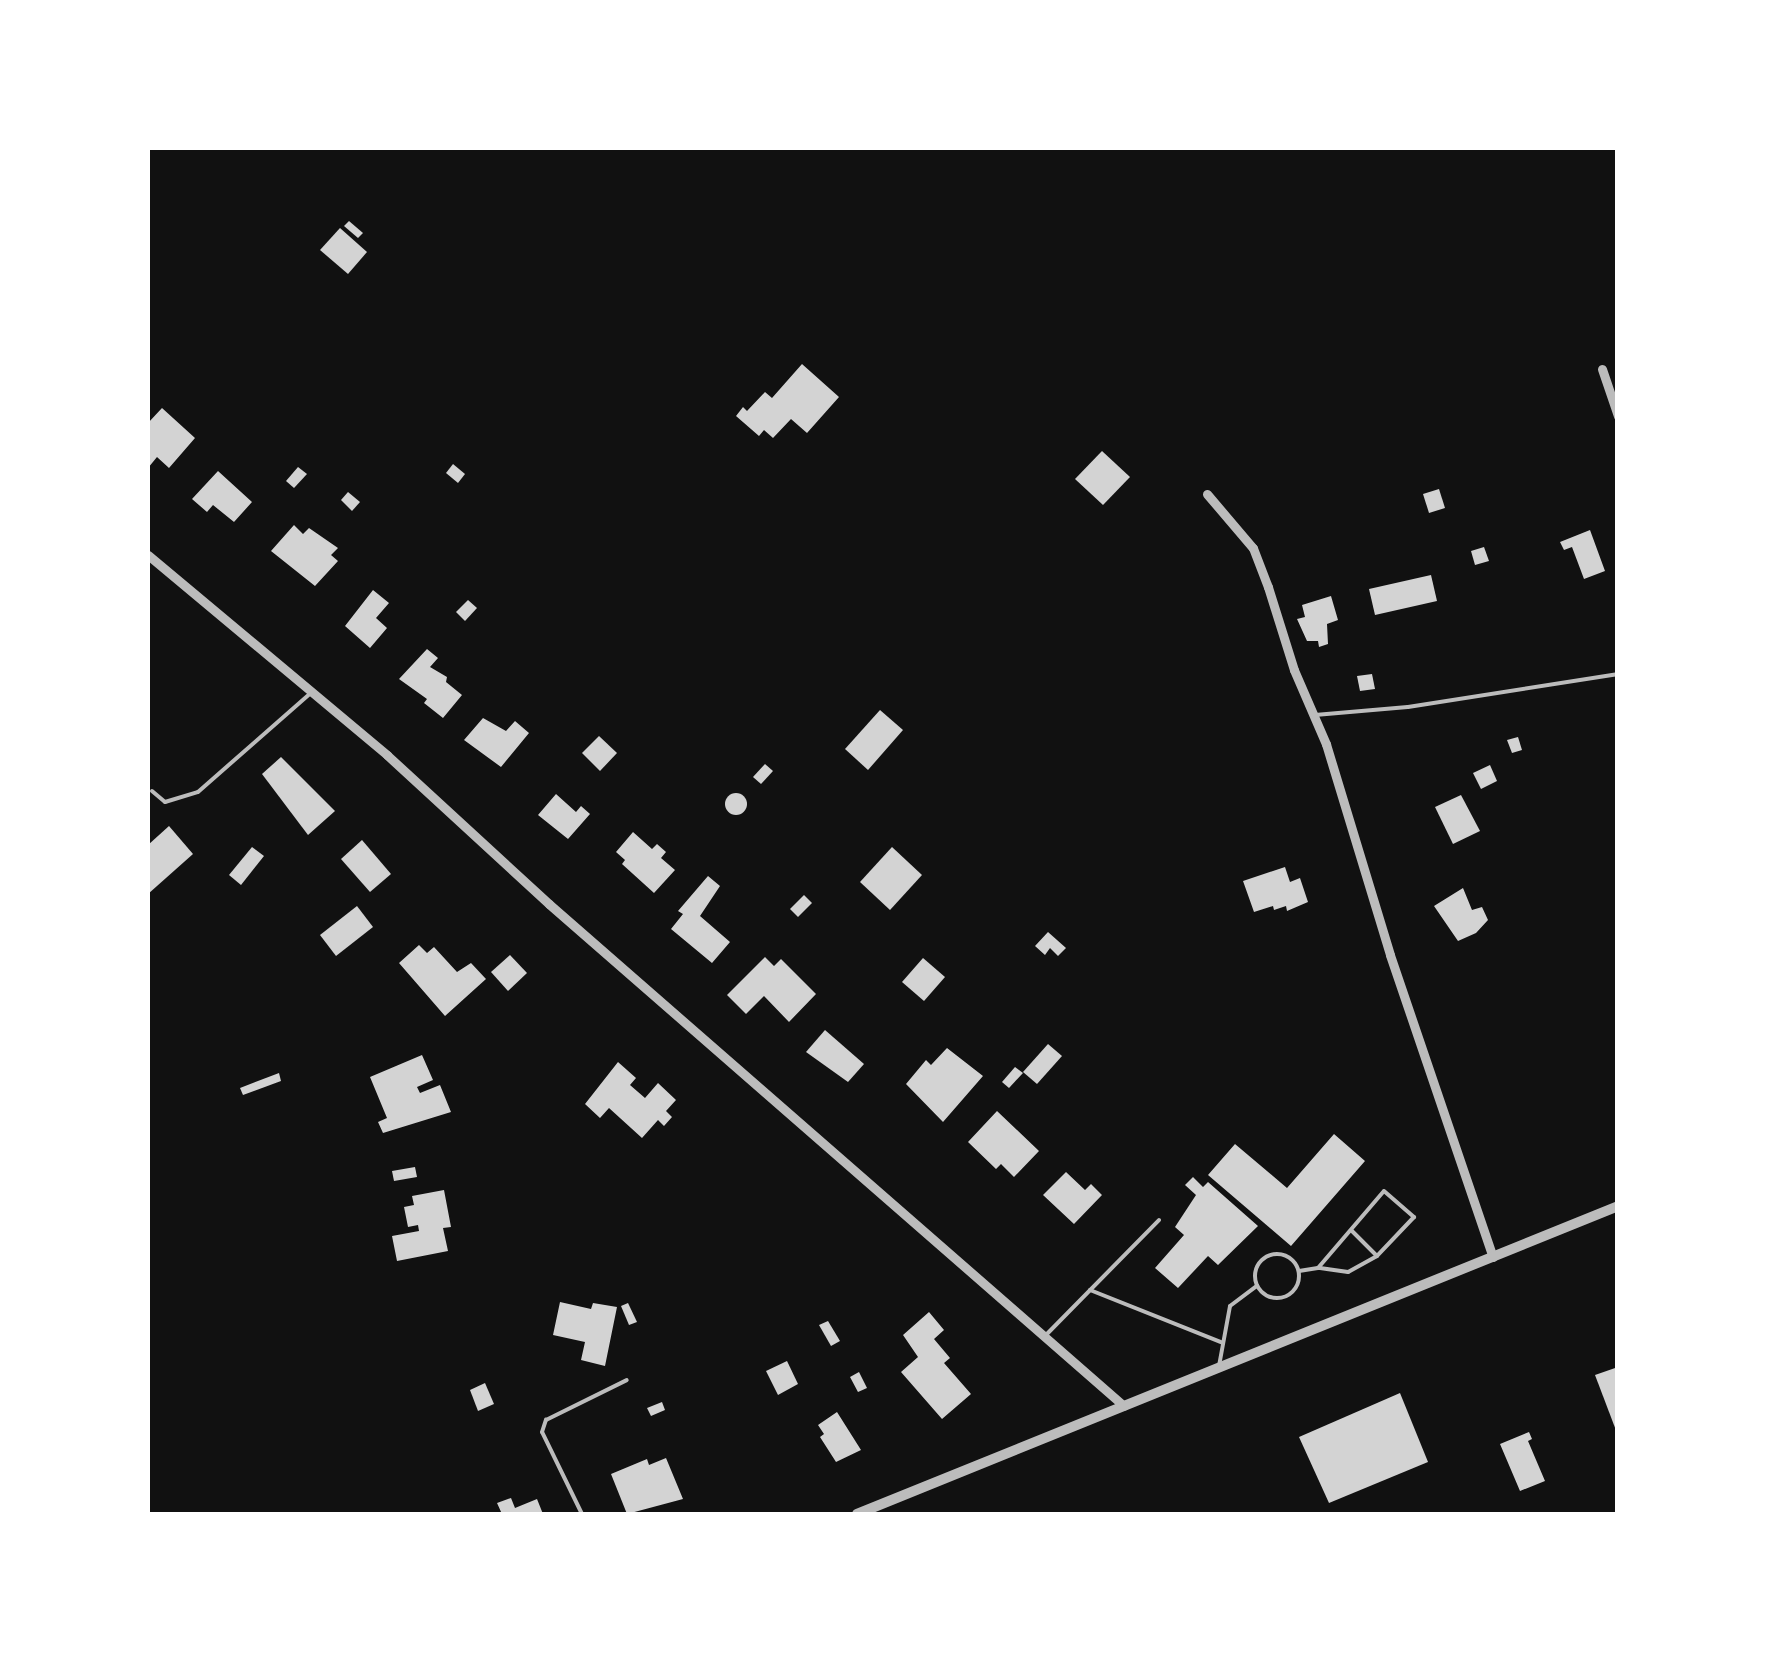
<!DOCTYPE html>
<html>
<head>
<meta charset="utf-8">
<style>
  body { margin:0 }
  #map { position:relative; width:1765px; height:1662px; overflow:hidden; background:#111; font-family:"Nunito Sans",sans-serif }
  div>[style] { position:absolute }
  .building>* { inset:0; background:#d3d3d3 }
  .round { border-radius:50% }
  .service>* { height:4px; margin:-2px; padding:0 2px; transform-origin:2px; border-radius:2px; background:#bcbcbc }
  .service>.ring { margin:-2px; padding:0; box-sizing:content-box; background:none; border:4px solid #bcbcbc; border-radius:50% }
  .minor>* { height:9px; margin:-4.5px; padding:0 4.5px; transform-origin:4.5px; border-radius:4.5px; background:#bcbcbc }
  .tertiary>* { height:10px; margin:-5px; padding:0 5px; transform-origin:5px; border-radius:5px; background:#bcbcbc }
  span { translate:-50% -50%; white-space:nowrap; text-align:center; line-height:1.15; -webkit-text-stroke:10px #fff; paint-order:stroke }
  .frame { position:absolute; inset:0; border:150px solid #fff; pointer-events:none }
</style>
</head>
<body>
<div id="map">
  <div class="building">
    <div style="clip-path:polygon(349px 221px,363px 233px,358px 238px,344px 226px)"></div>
    <div style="clip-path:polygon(340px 228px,367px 252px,348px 274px,320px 250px)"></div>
    <div style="clip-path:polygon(802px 364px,839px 397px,807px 433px,791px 419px,773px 438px,764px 430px,759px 436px,736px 416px,743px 407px,747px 411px,765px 392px,772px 398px)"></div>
    <div style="clip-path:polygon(162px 408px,195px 438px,169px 468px,157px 457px,148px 468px,148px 423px)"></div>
    <div style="clip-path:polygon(1102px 451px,1130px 477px,1103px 505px,1075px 479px)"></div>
    <div style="clip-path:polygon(453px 464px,465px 474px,458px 483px,446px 473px)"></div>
    <div style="clip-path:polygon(298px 467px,307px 474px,294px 488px,286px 481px)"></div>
    <div style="clip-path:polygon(218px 471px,252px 502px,234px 522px,213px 505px,207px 512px,192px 499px)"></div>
    <div style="clip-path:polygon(1439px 489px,1445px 508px,1429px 513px,1423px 494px)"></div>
    <div style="clip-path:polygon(348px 492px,360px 502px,352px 511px,341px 500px)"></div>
    <div style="clip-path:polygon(294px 525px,303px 534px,309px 528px,338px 548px,331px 555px,338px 561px,315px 586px,271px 551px)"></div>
    <div style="clip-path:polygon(1590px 530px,1605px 571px,1584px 579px,1572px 547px,1564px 550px,1560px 542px)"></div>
    <div style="clip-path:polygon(1484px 547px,1489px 561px,1475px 565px,1471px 551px)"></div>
    <div style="clip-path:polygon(1431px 575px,1437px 601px,1375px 615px,1369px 589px)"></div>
    <div style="clip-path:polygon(373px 590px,389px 603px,376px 618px,387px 628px,370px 648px,345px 626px)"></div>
    <div style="clip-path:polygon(1331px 596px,1338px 620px,1327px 624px,1328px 644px,1319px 647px,1318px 641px,1307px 641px,1297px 619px,1305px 617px,1302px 605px)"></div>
    <div style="clip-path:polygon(468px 600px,477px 608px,465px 621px,456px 612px)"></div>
    <div style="clip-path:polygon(427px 649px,438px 658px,430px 667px,447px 677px,446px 682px,462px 695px,443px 718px,424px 703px,427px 699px,399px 679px)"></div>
    <div style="clip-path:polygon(1372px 674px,1375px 689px,1360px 691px,1357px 676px)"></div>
    <div style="clip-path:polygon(880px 710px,903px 730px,868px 770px,845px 749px)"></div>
    <div style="clip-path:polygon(483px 718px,506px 731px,515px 721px,529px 733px,501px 767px,464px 740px)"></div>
    <div style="clip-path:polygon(599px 736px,617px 753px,600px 771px,582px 753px)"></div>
    <div style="clip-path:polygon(1518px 737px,1522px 750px,1512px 753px,1507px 740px)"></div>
    <div style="clip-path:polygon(281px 757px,335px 811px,308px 835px,262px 774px)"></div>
    <div style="clip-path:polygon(765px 764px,773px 771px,761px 784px,753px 777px)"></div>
    <div style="clip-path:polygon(1490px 765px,1497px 781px,1481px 789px,1473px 773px)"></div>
    <div class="round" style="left:725px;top:793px;width:22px;height:22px"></div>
    <div style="clip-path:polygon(556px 794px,576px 812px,581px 806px,590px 814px,568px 839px,538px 815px)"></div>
    <div style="clip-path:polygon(1461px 795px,1480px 831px,1453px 844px,1435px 807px)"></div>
    <div style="clip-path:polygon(169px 826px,193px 854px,148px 894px,148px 845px)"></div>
    <div style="clip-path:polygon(633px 832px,652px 849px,657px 844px,666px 852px,661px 858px,675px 870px,654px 893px,622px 864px,625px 860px,616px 852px)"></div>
    <div style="clip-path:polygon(362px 840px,391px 874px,370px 892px,341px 859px)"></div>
    <div style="clip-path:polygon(252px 847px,264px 856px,241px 885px,229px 875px)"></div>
    <div style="clip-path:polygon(892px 847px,922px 875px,890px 910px,860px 882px)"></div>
    <div style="clip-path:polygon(1285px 867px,1290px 882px,1300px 878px,1308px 902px,1287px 911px,1286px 906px,1274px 910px,1273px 906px,1254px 912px,1243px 881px)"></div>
    <div style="clip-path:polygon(708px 876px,720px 886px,700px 916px,730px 942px,712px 963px,671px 929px,683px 914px,678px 911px)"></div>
    <div style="clip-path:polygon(1463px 888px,1472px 910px,1482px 907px,1488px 920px,1476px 933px,1458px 941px,1434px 906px)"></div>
    <div style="clip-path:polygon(804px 895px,812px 903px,798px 917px,790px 909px)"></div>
    <div style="clip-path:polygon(357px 906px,373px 927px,336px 956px,320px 935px)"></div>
    <div style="clip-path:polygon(1048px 932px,1066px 948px,1058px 956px,1050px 948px,1045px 955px,1035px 946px)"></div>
    <div style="clip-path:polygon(419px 945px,427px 953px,434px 947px,457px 972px,471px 963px,486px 979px,445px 1016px,399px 963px)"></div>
    <div style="clip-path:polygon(510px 955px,527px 973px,508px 991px,491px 972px)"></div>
    <div style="clip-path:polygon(765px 957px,774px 966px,781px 959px,816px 994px,789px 1022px,764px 996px,746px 1014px,727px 995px)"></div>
    <div style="clip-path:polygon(923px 958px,945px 977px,924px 1001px,902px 982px)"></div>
    <div style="clip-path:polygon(825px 1030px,864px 1064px,848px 1082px,806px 1052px)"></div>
    <div style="clip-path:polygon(1048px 1044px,1062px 1056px,1037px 1084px,1023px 1072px)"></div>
    <div style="clip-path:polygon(947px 1048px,983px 1076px,943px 1122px,906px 1084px,926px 1060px,931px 1065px)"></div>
    <div style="clip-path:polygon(422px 1055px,433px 1080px,417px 1087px,420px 1093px,440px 1085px,451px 1112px,383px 1133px,378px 1122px,387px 1118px,370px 1077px)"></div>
    <div style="clip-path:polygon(618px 1062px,636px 1078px,630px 1085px,645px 1098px,658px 1083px,676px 1100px,666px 1111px,672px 1117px,664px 1126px,658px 1120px,642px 1138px,609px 1108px,600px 1118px,585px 1104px)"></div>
    <div style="clip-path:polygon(1015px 1067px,1023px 1073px,1009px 1088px,1002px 1082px)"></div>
    <div style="clip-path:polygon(279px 1073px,281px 1081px,243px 1095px,240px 1088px)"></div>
    <div style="clip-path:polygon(997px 1111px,1039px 1151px,1014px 1177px,1001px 1164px,996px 1169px,968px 1142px)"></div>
    <div style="clip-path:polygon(1334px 1134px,1365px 1161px,1291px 1246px,1208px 1175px,1235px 1144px,1287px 1188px)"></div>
    <div style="clip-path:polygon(415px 1167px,417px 1177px,394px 1181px,392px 1171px)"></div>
    <div style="clip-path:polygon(1066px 1172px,1085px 1190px,1091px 1184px,1102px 1195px,1074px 1224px,1043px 1195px)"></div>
    <div style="clip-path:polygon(1193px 1177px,1203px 1187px,1208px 1182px,1258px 1226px,1218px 1265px,1208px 1256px,1178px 1288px,1155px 1268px,1184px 1235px,1175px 1227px,1196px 1195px,1185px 1185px)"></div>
    <div style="clip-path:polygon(444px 1190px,451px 1227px,443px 1228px,448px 1251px,397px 1261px,392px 1236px,419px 1231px,418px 1225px,408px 1227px,404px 1207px,414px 1205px,412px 1196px)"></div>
    <div style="clip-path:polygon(560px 1302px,591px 1309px,593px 1303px,617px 1307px,605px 1366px,581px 1360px,585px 1342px,553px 1335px)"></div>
    <div style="clip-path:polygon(628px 1303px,637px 1322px,629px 1325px,621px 1306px)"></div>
    <div style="clip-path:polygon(929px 1312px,944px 1330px,934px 1339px,950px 1358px,944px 1363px,971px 1394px,942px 1419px,901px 1372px,918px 1357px,903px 1335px)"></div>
    <div style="clip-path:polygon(828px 1321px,840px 1341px,831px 1346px,819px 1325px)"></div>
    <div style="clip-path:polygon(787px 1361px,798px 1384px,778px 1395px,766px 1371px)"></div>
    <div style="clip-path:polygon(1618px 1367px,1618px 1433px,1617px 1433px,1595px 1375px)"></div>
    <div style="clip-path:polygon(859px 1372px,867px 1388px,858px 1392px,850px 1377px)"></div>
    <div style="clip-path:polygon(485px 1383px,494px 1404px,478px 1411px,470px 1390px)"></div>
    <div style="clip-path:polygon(1400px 1393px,1428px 1462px,1329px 1503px,1299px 1437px)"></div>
    <div style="clip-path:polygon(662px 1402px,665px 1410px,651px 1416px,647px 1408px)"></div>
    <div style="clip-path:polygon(837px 1412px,861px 1450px,836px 1462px,820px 1437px,824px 1434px,818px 1425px)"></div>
    <div style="clip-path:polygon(1529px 1432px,1532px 1439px,1528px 1441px,1545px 1481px,1520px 1491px,1500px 1444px)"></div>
    <div style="clip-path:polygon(666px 1458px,683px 1499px,627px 1514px,611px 1474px,647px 1459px,649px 1465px)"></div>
    <div style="clip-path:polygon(511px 1498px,515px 1508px,537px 1499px,543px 1514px,502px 1514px,497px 1503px)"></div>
  </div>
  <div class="service">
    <div style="left:1315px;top:715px;width:93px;rotate:-4.9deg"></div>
    <div style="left:1408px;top:707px;width:213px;rotate:-8.9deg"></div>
    <div style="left:152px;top:791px;width:17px;rotate:40deg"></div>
    <div style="left:165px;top:802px;width:34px;rotate:-17deg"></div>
    <div style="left:198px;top:792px;width:152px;rotate:-41.3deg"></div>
    <div style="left:1352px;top:1231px;width:35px;rotate:45deg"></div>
    <div class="ring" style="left:1255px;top:1254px;width:40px;height:40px"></div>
    <div style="left:1299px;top:1271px;width:19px;rotate:-9deg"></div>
    <div style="left:1318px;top:1268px;width:101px;rotate:-49.4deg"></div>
    <div style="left:1384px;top:1191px;width:40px;rotate:41deg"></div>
    <div style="left:1414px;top:1217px;width:54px;rotate:133.5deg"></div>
    <div style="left:1377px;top:1256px;width:33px;rotate:151deg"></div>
    <div style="left:1348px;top:1272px;width:30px;rotate:-172deg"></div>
    <div style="left:1090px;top:1290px;width:143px;rotate:21.7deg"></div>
    <div style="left:1044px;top:1337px;width:164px;rotate:-45.5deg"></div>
    <div style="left:1219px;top:1366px;width:61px;rotate:-79.6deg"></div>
    <div style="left:1230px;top:1306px;width:34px;rotate:-37deg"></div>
    <div style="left:582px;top:1514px;width:91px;rotate:-116deg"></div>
    <div style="left:542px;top:1432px;width:13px;rotate:-72deg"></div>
    <div style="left:546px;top:1420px;width:90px;rotate:-26.3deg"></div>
  </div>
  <div class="minor">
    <div style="left:1602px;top:369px;width:50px;rotate:71.2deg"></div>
    <div style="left:1207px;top:494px;width:71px;rotate:49.6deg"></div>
    <div style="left:1253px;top:548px;width:42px;rotate:69deg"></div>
    <div style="left:1268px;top:587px;width:87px;rotate:72.6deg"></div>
    <div style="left:1294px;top:670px;width:81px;rotate:66.6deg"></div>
    <div style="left:1326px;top:744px;width:220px;rotate:73.1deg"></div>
    <div style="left:1390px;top:955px;width:319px;rotate:71.2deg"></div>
    <div style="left:148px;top:555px;width:312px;rotate:39.9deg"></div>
    <div style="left:387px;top:755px;width:220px;rotate:42.6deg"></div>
    <div style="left:549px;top:904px;width:763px;rotate:41.12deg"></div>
  </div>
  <div class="tertiary">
    <div style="left:857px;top:1514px;width:821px;rotate:-22.03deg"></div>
  </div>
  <div class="frame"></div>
</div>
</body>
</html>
